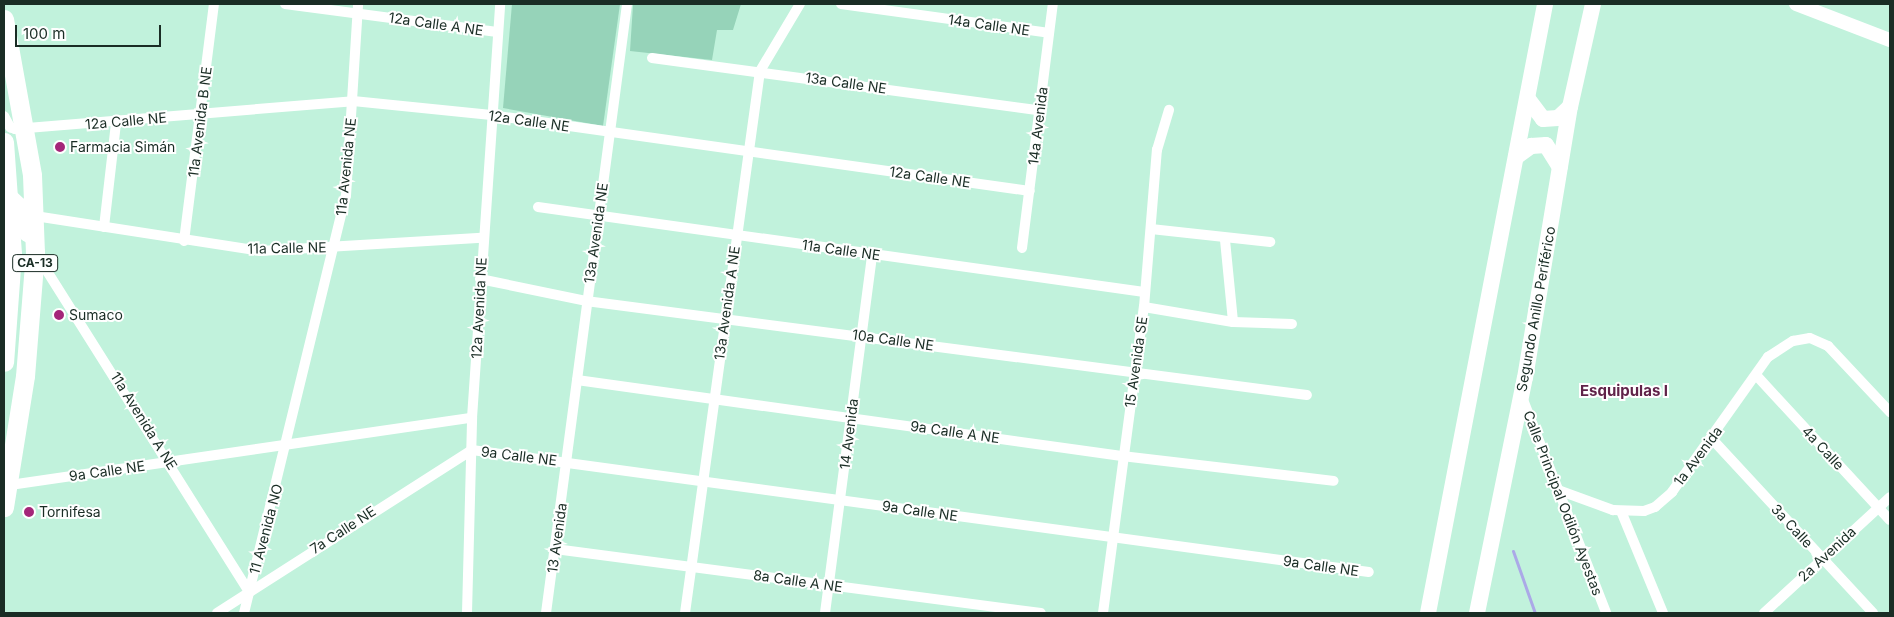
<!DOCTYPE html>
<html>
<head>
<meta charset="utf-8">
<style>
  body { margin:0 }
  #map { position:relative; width:1894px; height:617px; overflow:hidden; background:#c1f2dc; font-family:Inter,sans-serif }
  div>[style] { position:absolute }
  .green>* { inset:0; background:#96d3b9 }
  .stream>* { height:3px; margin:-1.5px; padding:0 1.5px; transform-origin:1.5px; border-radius:1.5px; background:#aba9e7 }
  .street>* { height:10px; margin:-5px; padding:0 5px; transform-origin:5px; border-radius:5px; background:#fff }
  .secondary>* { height:14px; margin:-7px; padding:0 7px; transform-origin:7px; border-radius:7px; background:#fff }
  .primary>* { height:16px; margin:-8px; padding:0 8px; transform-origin:8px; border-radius:8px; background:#fff }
  .highway>* { height:19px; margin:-9.5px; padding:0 9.5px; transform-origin:9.5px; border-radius:9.5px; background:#fff }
  .dots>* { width:14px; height:14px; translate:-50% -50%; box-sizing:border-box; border:2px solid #fff; border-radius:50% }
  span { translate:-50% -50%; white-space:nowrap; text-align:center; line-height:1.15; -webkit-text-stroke:4px #fff; paint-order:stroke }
  .shield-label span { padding:1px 4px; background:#fff; border:1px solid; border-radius:4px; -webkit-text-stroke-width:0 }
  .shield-label { font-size:12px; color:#1a2d25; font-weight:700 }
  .street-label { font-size:14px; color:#1a2d25 }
  .poi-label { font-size:14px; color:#1a2d25 }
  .left { translate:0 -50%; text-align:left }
  .neighbourhood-label { font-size:15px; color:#602349; font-weight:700 }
  .frame { position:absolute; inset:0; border:5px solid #1a2d25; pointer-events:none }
  .scale { position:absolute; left:15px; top:25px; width:146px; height:22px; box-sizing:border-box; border:2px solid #1a2d25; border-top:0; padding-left:6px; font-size:15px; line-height:18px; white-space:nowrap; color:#1a2d25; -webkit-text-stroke:4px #fff; paint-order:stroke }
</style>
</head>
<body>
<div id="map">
  <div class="green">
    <div style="clip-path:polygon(512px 4px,620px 4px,603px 126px,503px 108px)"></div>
    <div style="clip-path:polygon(650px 4px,741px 4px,733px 30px,717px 30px,712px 60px,630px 51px,633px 5px)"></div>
  </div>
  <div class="stream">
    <div style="left:1513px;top:551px;width:66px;rotate:70.5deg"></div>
  </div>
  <div class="street">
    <div style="left:285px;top:4px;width:214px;rotate:7.5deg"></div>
    <div style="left:841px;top:4px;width:210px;rotate:7.9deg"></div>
    <div style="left:652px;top:58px;width:390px;rotate:7.7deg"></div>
    <div style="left:4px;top:116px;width:13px;rotate:61deg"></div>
    <div style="left:10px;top:127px;width:5px;rotate:22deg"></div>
    <div style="left:15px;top:129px;width:339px;rotate:-4.7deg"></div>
    <div style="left:353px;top:101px;width:139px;rotate:5.8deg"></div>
    <div style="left:491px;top:115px;width:544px;rotate:8.03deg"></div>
    <div style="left:7px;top:190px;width:19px;rotate:43deg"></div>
    <div style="left:21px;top:203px;width:33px;rotate:83deg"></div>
    <div style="left:25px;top:236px;width:12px;rotate:31deg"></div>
    <div style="left:538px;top:207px;width:612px;rotate:7.98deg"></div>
    <div style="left:35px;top:216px;width:228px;rotate:8.8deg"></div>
    <div style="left:260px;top:251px;width:222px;rotate:-3.4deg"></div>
    <div style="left:104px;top:227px;width:105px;rotate:-83.4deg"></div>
    <div style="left:1151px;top:229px;width:120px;rotate:6.2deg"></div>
    <div style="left:1225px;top:240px;width:82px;rotate:84.4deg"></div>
    <div style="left:184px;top:241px;width:239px;rotate:-82.8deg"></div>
    <div style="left:1022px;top:248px;width:246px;rotate:-82.8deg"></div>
    <div style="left:35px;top:252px;width:402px;rotate:57.8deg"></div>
    <div style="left:480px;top:279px;width:108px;rotate:11.7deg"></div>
    <div style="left:586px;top:301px;width:727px;rotate:7.43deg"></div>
    <div style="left:1144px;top:307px;width:90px;rotate:9.6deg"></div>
    <div style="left:1233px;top:322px;width:59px;rotate:1.9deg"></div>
    <div style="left:1756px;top:375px;width:197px;rotate:47.3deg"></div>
    <div style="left:577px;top:380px;width:550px;rotate:7.94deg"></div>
    <div style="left:1122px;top:456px;width:213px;rotate:6.7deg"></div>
    <div style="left:1522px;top:397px;width:232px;rotate:68.7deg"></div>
    <div style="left:1712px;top:439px;width:237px;rotate:47.2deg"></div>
    <div style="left:10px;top:485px;width:467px;rotate:-8.3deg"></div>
    <div style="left:1558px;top:490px;width:59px;rotate:20deg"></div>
    <div style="left:1613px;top:510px;width:31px;rotate:2deg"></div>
    <div style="left:1644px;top:511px;width:12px;rotate:-20deg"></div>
    <div style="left:1655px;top:507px;width:23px;rotate:-41deg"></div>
    <div style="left:1672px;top:492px;width:166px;rotate:-54.6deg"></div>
    <div style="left:1768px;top:357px;width:30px;rotate:-33deg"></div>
    <div style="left:1793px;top:341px;width:17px;rotate:-10deg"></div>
    <div style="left:1810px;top:338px;width:20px;rotate:24deg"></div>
    <div style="left:1828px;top:346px;width:91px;rotate:46.8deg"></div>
    <div style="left:1621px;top:511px;width:110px;rotate:67.6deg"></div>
    <div style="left:555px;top:549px;width:490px;rotate:7.5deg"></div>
    <div style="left:217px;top:613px;width:303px;rotate:-32.6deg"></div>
    <div style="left:472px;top:450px;width:905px;rotate:7.75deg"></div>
    <div style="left:244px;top:613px;width:429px;rotate:-76.3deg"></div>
    <div style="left:346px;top:196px;width:192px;rotate:-86.4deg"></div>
    <div style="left:467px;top:613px;width:195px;rotate:-88.5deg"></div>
    <div style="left:472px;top:418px;width:415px;rotate:-86.1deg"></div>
    <div style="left:546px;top:613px;width:614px;rotate:-82.42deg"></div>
    <div style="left:685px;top:613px;width:547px;rotate:-82.12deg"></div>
    <div style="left:760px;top:71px;width:78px;rotate:-59.2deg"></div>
    <div style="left:825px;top:613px;width:362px;rotate:-82.5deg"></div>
    <div style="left:1103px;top:613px;width:309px;rotate:-82.4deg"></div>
    <div style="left:1144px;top:307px;width:158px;rotate:-85.3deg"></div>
    <div style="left:1157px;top:150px;width:42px;rotate:-73.3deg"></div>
    <div style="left:1764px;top:613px;width:171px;rotate:-42.6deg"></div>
  </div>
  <div class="secondary">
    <div style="left:1796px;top:4px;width:101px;rotate:21deg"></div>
  </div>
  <div class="primary">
    <div style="left:1528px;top:99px;width:25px;rotate:53deg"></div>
    <div style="left:1543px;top:119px;width:15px;rotate:-4deg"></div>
    <div style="left:1558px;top:118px;width:16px;rotate:-43deg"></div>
    <div style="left:1516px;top:157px;width:19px;rotate:-36deg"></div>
    <div style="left:1531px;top:146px;width:15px;rotate:-4deg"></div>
    <div style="left:1546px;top:145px;width:26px;rotate:58deg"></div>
    <div style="left:1428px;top:613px;width:620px;rotate:-79.12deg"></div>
    <div style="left:1477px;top:613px;width:240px;rotate:-78.5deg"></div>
    <div style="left:1525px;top:378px;width:275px;rotate:-80.6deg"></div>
    <div style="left:1570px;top:107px;width:106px;rotate:-77.4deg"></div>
  </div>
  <div class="highway">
    <div style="left:4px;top:19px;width:158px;rotate:79.8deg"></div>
    <div style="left:32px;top:175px;width:77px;rotate:87.8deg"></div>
    <div style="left:35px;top:252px;width:124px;rotate:94.6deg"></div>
    <div style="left:25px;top:376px;width:133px;rotate:99.1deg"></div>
    <div style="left:4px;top:142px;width:112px;rotate:85.9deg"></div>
    <div style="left:12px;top:254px;width:108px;rotate:94.2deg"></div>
  </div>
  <div class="dots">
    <div style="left:60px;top:147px;background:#a42679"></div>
    <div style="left:59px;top:315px;background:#a42679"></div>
    <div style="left:29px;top:512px;background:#a42679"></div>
  </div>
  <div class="shield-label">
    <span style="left:35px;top:263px">CA-13</span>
  </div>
  <div class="street-label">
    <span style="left:436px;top:24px;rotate:8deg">12a Calle A NE</span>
    <span style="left:989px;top:25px;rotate:8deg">14a Calle NE</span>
    <span style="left:846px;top:83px;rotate:8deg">13a Calle NE</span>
    <span style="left:126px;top:121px;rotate:-5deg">12a Calle NE</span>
    <span style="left:529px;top:121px;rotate:8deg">12a Calle NE</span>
    <span style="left:200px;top:122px;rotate:-83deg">11a Avenida B NE</span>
    <span style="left:1038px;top:126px;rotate:-83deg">14a Avenida</span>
    <span style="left:346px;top:167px;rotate:-84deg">11a Avenida NE</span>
    <span style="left:930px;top:177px;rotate:8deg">12a Calle NE</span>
    <span style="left:596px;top:233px;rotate:-82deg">13a Avenida NE</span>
    <span style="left:287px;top:248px;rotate:-1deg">11a Calle NE</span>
    <span style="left:841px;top:250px;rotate:8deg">11a Calle NE</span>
    <span style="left:727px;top:303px;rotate:-82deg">13a Avenida A NE</span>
    <span style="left:479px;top:308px;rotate:-87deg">12a Avenida NE</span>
    <span style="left:1536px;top:309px;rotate:-80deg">Segundo Anillo Periférico</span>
    <span style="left:893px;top:340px;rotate:8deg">10a Calle NE</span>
    <span style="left:1136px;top:362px;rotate:-82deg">15 Avenida SE</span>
    <span style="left:144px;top:421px;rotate:58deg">11a Avenida A NE</span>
    <span style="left:955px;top:432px;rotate:8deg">9a Calle A NE</span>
    <span style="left:849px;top:434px;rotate:-83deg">14 Avenida</span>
    <span style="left:1823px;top:448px;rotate:47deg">4a Calle</span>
    <span style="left:519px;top:456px;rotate:7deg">9a Calle NE</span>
    <span style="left:1698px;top:456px;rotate:-53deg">1a Avenida</span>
    <span style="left:107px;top:471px;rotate:-8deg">9a Calle NE</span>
    <span style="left:1563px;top:503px;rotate:69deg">Calle Principal Odilón Ayestas</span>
    <span style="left:920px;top:511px;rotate:8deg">9a Calle NE</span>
    <span style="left:1792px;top:526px;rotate:47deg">3a Calle</span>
    <span style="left:266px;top:529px;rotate:-75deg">11 Avenida NO</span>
    <span style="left:343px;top:530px;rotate:-33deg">7a Calle NE</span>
    <span style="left:557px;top:538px;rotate:-82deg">13 Avenida</span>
    <span style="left:1827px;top:554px;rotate:-43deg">2a Avenida</span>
    <span style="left:1321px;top:566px;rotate:8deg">9a Calle NE</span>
    <span style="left:798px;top:581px;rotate:8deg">8a Calle A NE</span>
  </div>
  <div class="poi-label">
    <span class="left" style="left:70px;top:147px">Farmacia Simán</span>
    <span class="left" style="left:69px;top:315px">Sumaco</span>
    <span class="left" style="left:39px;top:512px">Tornifesa</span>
  </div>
  <div class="neighbourhood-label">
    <span style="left:1624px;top:391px">Esquipulas I</span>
  </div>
  <div class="frame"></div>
  <div class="scale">100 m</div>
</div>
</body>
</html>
